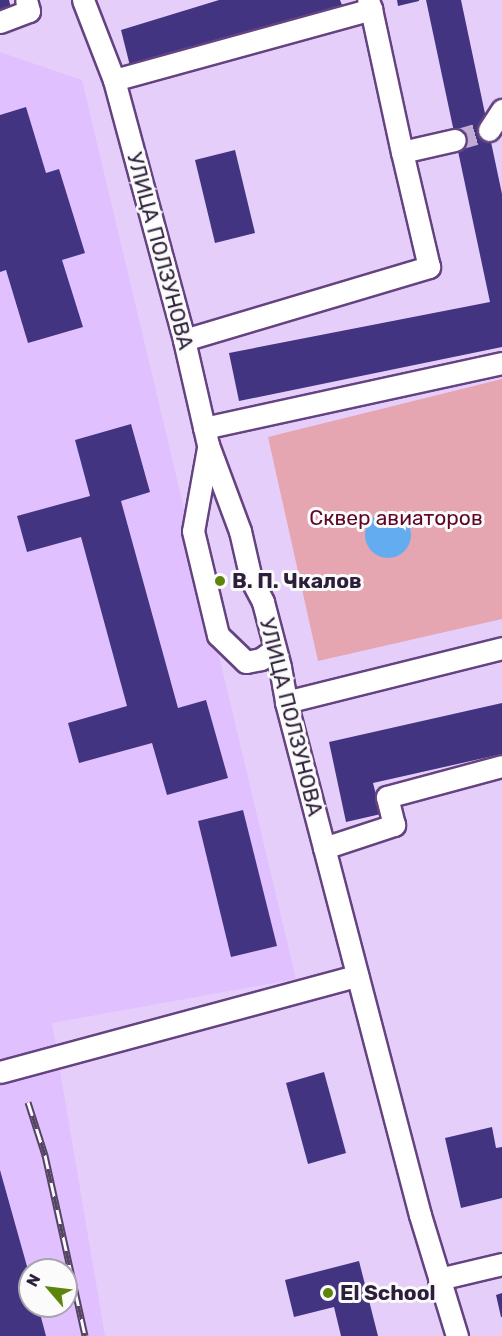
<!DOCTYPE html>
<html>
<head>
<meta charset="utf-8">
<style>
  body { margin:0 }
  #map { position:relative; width:502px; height:1336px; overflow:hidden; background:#e5cffa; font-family:Rubik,sans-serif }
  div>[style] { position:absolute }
  .built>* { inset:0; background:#e0c0ff }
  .green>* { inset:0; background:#e6a6b1 }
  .water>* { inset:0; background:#62acef }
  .round { border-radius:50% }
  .building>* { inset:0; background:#423480 }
  .minor-tunnel>* { height:21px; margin-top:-10.5px; transform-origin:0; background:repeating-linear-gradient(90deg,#c0acd3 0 21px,transparent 0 31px) }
  .roads { filter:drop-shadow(2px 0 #654381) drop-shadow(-2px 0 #654381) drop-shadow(0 2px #654381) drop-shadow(0 -2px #654381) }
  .minor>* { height:21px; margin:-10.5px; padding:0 10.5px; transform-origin:10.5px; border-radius:10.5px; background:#fff }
  .rail>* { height:7px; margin-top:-3.5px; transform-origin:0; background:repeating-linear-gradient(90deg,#fbfbfb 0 14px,#544462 0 28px); box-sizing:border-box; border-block:2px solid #544462 }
  .dots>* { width:16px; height:16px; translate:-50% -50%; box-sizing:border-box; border:3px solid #fbfbfb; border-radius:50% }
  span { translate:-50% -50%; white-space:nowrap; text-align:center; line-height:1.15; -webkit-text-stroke:6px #fbfbfb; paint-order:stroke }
  .street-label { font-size:21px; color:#2d1e39 }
  .park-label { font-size:21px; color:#610527 }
  .poi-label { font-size:21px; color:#2d1e39; font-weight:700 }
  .left { translate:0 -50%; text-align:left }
  .north { position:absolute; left:18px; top:1258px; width:60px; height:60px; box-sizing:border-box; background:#fbfbfb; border:2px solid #a9a3ad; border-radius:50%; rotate:298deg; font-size:16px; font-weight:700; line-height:24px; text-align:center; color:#2d1e39 }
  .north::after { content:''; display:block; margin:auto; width:21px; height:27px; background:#5d850b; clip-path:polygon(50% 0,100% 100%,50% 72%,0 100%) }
</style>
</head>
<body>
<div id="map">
  <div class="built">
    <div style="clip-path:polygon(evenodd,0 52px,82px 80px,296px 979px,52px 1023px,105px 1336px,0 1336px,0 52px,30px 1270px,66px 1270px,66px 1306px,30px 1306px,30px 1270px)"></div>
  </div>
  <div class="green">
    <div style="clip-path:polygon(502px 379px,502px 619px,318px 661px,268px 437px)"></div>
  </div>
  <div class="water">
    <div class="round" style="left:365px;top:512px;width:46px;height:46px"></div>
  </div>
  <div class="building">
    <div style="clip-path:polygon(0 0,9px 0,12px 12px,0 15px)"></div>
    <div style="clip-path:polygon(219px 0,340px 0,342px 5px,130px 66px,121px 30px)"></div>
    <div style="clip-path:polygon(397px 0,419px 0,419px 1px,398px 6px)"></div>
    <div style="clip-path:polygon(426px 0,461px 0,502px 194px,502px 347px,239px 401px,229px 353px,490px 302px)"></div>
    <div style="clip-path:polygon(26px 107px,46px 173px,59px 169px,85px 253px,62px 260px,83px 327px,28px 343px,6px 270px,0 272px,0 115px)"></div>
    <div style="clip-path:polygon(235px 150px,255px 233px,215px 243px,195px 160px)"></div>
    <div style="clip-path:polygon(131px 424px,150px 492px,121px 501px,178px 708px,206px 700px,228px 778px,167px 795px,152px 743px,79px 763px,68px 723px,127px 706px,81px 537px,27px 552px,17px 516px,90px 496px,75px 440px)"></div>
    <div style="clip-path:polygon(502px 703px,502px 754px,373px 783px,381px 814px,346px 822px,329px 742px)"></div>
    <div style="clip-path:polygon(243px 810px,277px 946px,231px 957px,198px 821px)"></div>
    <div style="clip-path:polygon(324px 1072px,346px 1153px,308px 1164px,286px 1083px)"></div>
    <div style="clip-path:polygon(492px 1127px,496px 1148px,502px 1147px,502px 1198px,461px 1208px,445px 1138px)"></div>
    <div style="clip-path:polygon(0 1170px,30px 1277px,30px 1306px,38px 1306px,46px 1336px,0 1336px)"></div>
    <div style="clip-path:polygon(359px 1261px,378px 1336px,341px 1336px,334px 1307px,294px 1317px,285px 1280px)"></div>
    <div style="clip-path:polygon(502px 1293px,502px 1317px,501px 1317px,496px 1295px)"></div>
  </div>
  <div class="minor-tunnel">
    <div style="left:455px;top:140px;width:35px;rotate:-16deg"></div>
  </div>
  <div class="roads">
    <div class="minor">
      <div style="left:83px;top:0;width:86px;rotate:68.8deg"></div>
      <div style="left:114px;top:80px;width:269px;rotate:74.9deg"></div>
      <div style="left:184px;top:340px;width:108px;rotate:77.1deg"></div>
      <div style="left:208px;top:445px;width:92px;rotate:69.6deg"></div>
      <div style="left:240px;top:531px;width:49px;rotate:77.1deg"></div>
      <div style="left:251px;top:579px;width:26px;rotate:62deg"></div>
      <div style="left:263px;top:602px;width:67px;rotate:75.3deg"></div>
      <div style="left:280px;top:667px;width:36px;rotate:80deg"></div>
      <div style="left:286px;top:702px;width:530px;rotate:75.36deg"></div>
      <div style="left:420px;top:1215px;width:127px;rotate:73deg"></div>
      <div style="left:371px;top:9px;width:146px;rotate:77.8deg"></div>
      <div style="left:0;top:22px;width:31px;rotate:-21deg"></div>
      <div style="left:29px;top:11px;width:11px;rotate:-105deg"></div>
      <div style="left:114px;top:80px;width:267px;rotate:-15.4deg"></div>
      <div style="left:371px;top:9px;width:9px;rotate:-108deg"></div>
      <div style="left:489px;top:130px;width:24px;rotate:-57deg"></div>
      <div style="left:184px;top:340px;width:256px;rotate:-16.6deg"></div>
      <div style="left:429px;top:267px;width:118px;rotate:-103.2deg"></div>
      <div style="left:402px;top:152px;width:54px;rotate:-12.8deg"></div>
      <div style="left:204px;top:428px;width:305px;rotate:-12.3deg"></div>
      <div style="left:208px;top:448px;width:84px;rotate:100.2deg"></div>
      <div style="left:193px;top:531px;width:107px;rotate:76.5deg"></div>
      <div style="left:218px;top:635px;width:39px;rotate:44deg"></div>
      <div style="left:246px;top:662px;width:15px;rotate:-11deg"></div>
      <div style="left:261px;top:659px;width:17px;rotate:-36deg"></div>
      <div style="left:286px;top:702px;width:223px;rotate:-14deg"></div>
      <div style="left:324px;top:848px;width:74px;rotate:-18.2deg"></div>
      <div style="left:394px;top:825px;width:29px;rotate:-104deg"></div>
      <div style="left:387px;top:797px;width:119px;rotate:-15.1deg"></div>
      <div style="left:0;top:1072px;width:370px;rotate:-15.1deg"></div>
      <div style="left:439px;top:1279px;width:65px;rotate:-13.4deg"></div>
    </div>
  </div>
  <div class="rail">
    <div style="left:28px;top:1102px;width:56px;rotate:72.2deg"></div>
    <div style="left:45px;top:1155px;width:185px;rotate:77.5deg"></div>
  </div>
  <div class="dots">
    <div style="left:220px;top:581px;background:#5d850b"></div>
    <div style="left:328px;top:1293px;background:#5d850b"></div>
  </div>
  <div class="street-label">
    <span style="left:160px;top:251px;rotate:75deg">УЛИЦА ПОЛЗУНОВА</span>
    <span style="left:291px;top:717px;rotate:76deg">УЛИЦА ПОЛЗУНОВА</span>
  </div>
  <div class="park-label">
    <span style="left:396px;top:518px">Сквер авиаторов</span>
  </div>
  <div class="poi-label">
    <span class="left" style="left:232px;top:581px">В. П. Чкалов</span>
    <span class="left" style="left:340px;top:1293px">El School</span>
  </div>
  <div class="north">N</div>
</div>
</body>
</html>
